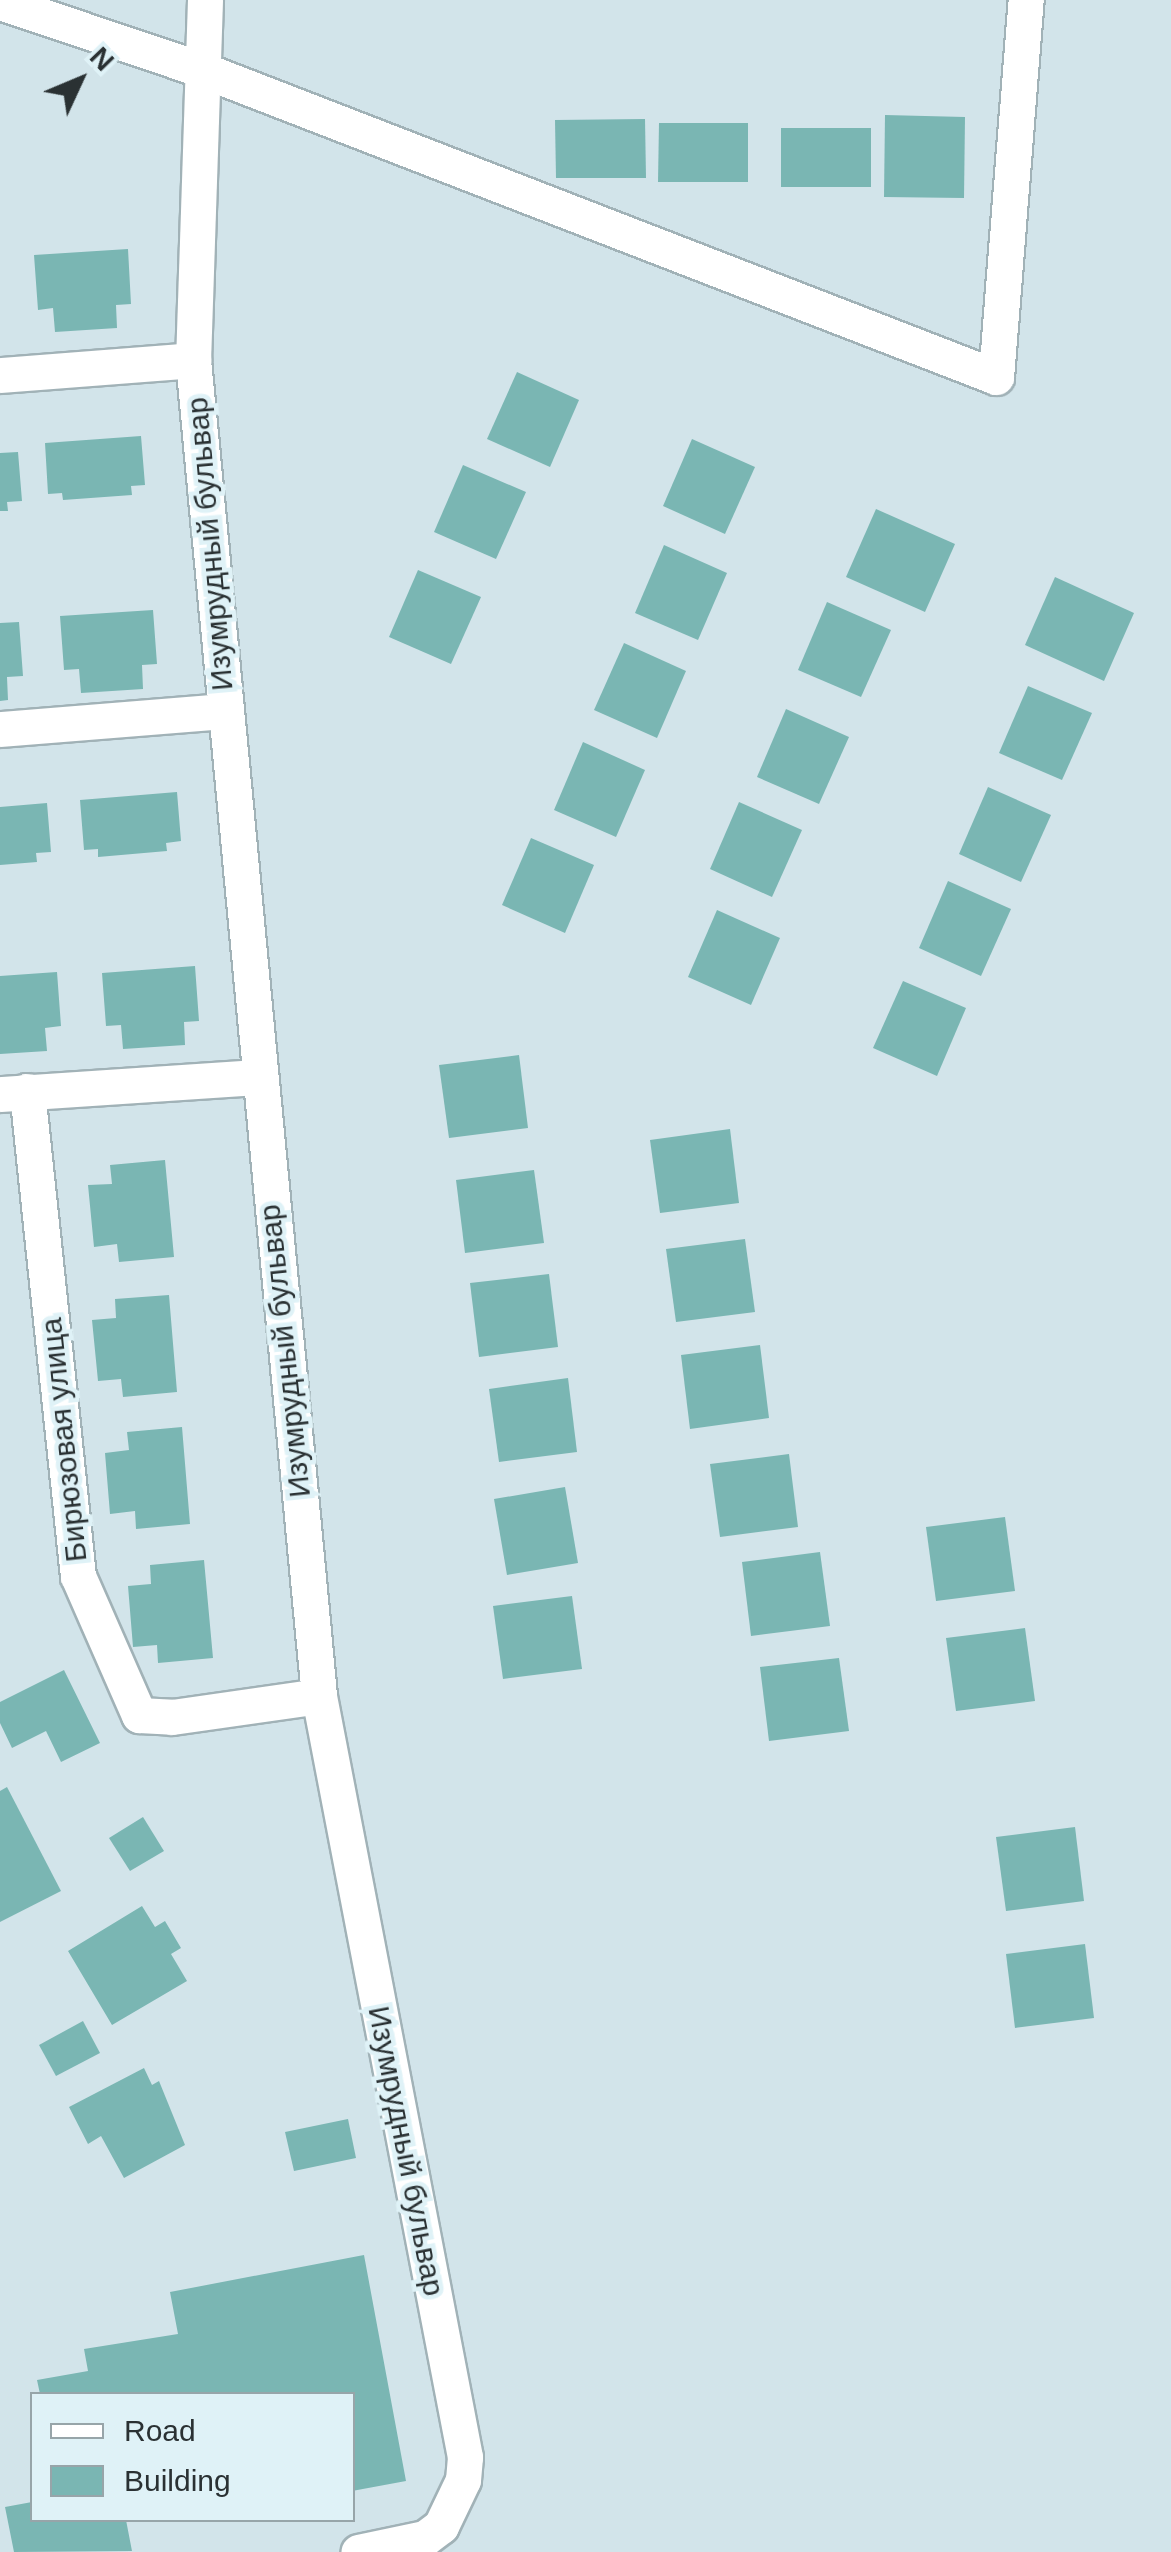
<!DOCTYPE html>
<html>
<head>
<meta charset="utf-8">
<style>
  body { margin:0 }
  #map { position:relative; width:1171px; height:2552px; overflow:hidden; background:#d2e4ea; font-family:Helvetica,sans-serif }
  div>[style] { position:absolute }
  .building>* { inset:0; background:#7ab6b3 }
  .roads { filter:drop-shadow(2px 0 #a1b2b7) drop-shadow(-2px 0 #a1b2b7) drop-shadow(0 2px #a1b2b7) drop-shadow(0 -2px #a1b2b7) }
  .street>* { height:35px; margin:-17.5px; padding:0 17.5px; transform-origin:17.5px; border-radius:17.5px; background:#fff }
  span { translate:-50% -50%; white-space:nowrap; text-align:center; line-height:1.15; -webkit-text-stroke:9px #dff2f7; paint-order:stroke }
  .street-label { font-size:30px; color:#2a3133 }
  .legend { position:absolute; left:30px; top:2392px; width:325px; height:130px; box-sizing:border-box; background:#dff2f7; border:2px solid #97a5a9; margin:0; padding:12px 18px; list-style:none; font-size:30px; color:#2a3133 }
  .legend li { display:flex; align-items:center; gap:20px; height:50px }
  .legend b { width:50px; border:2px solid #97a5a9 }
  .north { position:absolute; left:30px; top:30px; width:100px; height:100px; -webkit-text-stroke:8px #dff2f7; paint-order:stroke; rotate:46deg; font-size:28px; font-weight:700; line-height:40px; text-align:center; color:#2a3133 }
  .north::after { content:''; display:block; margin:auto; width:35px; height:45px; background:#2a3133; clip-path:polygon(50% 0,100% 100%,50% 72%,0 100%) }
</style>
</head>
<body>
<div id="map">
  <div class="building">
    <div style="clip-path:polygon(885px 115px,965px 117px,964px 198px,884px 197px)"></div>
    <div style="clip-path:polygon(645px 119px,646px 178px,556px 178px,555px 120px)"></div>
    <div style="clip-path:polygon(659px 123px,748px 123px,748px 182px,658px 182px)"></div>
    <div style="clip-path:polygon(781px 128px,871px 128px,871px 187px,781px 187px)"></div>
    <div style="clip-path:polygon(128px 249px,131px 304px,116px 305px,117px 328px,55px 332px,53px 308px,38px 310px,34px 255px)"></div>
    <div style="clip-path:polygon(517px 372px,579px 400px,550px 467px,487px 439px)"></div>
    <div style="clip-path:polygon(141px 436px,145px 485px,131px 486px,132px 495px,63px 500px,62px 493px,48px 494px,45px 443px)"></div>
    <div style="clip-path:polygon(692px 439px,755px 467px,725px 534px,663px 506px)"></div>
    <div style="clip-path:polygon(18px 452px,22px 501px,7px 502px,8px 511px,0 511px,0 453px)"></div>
    <div style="clip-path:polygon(463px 465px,526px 492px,496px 559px,434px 532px)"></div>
    <div style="clip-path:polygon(876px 509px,955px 544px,925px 612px,846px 577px)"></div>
    <div style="clip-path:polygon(664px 545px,727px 573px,698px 640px,635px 613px)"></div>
    <div style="clip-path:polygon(418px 570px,481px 597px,451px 664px,389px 637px)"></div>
    <div style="clip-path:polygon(1055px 577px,1134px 613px,1104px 681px,1025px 645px)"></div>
    <div style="clip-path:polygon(827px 602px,891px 630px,861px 697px,798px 670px)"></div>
    <div style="clip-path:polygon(153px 610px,157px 664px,142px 665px,143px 689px,81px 693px,79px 669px,64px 670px,60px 616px)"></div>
    <div style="clip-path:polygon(19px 622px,23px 676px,7px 677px,8px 700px,0 701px,0 623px)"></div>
    <div style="clip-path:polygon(624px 643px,686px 671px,657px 738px,594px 710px)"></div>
    <div style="clip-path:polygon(1028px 686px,1092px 713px,1062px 780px,999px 753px)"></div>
    <div style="clip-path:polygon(786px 709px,849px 737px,819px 804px,757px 777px)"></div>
    <div style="clip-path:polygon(583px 742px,645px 770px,616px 837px,554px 810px)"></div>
    <div style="clip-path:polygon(988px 787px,1051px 815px,1021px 882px,959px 854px)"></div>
    <div style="clip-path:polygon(177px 792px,181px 841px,166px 843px,167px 851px,98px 857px,98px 849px,84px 850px,80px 800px)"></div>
    <div style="clip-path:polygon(739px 802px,802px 830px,772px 897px,710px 869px)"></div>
    <div style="clip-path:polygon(47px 803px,51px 852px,36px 853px,37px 862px,0 865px,0 807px)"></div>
    <div style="clip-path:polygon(531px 838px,594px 865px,565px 933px,502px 905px)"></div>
    <div style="clip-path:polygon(948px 881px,1011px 909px,981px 976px,919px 948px)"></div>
    <div style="clip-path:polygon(717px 910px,780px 938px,751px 1005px,688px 977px)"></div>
    <div style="clip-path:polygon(195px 966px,199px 1021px,184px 1022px,185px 1045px,123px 1049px,121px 1025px,106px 1026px,102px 973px)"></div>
    <div style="clip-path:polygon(57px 972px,61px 1026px,45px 1028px,47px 1051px,0 1054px,0 976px)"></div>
    <div style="clip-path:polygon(903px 981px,966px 1008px,937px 1076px,873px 1048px)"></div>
    <div style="clip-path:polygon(519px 1055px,528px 1128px,449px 1138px,439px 1065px)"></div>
    <div style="clip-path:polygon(730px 1129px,739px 1203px,660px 1213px,650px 1140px)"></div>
    <div style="clip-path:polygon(165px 1160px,174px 1257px,119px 1262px,117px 1244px,94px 1247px,88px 1185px,112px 1184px,110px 1165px)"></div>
    <div style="clip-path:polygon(534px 1170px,544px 1243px,465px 1253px,456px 1180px)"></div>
    <div style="clip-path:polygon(745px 1239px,755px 1312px,676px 1322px,666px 1249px)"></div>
    <div style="clip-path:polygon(549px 1274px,558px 1347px,479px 1357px,470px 1283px)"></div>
    <div style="clip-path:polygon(169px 1295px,177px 1392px,123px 1397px,121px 1379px,98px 1381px,92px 1320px,116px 1318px,115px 1299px)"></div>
    <div style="clip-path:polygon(760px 1345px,769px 1418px,690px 1429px,681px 1355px)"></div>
    <div style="clip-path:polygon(568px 1378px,577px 1452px,499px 1462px,489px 1389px)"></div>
    <div style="clip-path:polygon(182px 1427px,190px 1524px,136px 1529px,135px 1511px,110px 1514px,105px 1453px,129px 1450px,127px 1432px)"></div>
    <div style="clip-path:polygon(789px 1454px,798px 1527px,720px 1537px,710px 1464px)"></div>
    <div style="clip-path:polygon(565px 1487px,578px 1563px,507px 1575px,494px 1499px)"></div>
    <div style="clip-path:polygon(1005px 1517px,1015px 1591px,936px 1601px,926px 1527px)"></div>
    <div style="clip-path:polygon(820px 1552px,830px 1626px,751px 1636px,742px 1562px)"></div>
    <div style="clip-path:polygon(204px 1560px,213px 1658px,158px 1663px,157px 1645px,133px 1647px,128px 1586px,151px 1584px,150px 1565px)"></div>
    <div style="clip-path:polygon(572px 1596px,582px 1669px,503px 1679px,493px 1606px)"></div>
    <div style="clip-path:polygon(1025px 1628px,1035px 1701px,956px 1711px,946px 1638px)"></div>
    <div style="clip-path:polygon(839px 1658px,849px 1731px,769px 1741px,760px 1667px)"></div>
    <div style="clip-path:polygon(64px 1670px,100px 1743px,61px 1762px,46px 1731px,12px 1748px,0 1723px,0 1702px)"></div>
    <div style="clip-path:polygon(7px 1787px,61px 1891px,0 1922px,0 1791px)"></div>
    <div style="clip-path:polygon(143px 1817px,164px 1851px,130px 1871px,109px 1838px)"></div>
    <div style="clip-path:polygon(1075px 1827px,1084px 1901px,1006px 1911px,996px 1837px)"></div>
    <div style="clip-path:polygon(142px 1906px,155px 1927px,165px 1921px,181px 1948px,171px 1954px,187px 1981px,112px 2025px,68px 1951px)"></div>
    <div style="clip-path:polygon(1085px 1944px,1094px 2018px,1015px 2028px,1006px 1954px)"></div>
    <div style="clip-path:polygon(83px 2021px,100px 2053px,56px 2076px,39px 2045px)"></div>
    <div style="clip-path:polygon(144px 2068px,152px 2085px,159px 2081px,185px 2145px,124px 2178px,101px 2136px,88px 2144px,69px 2107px)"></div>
    <div style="clip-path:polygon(348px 2119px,356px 2158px,294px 2171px,285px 2132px)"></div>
    <div style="clip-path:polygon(364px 2255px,406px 2481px,352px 2491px,352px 2394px,40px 2394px,37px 2380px,88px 2371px,84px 2349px,178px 2334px,170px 2292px)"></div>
    <div style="clip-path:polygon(32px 2502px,32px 2520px,126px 2520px,132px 2551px,14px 2552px,5px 2507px)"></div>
  </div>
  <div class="roads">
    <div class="street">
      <div style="left:205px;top:0;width:360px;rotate:91.9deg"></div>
      <div style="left:193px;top:360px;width:1342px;rotate:84.61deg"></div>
      <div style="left:319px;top:1696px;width:775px;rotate:79.14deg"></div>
      <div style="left:465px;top:2457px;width:23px;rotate:95deg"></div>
      <div style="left:463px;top:2480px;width:51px;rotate:115.6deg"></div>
      <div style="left:441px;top:2526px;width:20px;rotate:143deg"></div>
      <div style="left:425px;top:2538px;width:68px;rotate:168.2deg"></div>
      <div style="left:0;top:2px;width:214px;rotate:18.5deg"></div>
      <div style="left:203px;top:70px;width:850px;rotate:21.16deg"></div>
      <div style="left:996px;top:377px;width:378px;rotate:-85.5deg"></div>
      <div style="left:0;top:375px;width:194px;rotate:-4.4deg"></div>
      <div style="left:0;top:729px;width:226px;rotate:-4.6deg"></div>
      <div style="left:27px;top:1091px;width:488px;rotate:84deg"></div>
      <div style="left:78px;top:1576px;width:152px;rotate:66.3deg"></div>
      <div style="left:139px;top:1715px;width:33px;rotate:3deg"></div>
      <div style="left:172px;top:1717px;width:148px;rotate:-8.1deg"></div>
      <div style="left:0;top:1094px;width:259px;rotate:-3.8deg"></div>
    </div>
  </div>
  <div class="street-label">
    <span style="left:210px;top:544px;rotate:-95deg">Изумрудный бульвар</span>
    <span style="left:285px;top:1351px;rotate:-96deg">Изумрудный бульвар</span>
    <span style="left:64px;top:1440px;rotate:-96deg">Бирюзовая улица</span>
    <span style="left:406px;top:2151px;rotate:79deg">Изумрудный бульвар</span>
  </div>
  <ul class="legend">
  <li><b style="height:12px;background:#fff"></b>Road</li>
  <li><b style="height:28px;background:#7ab6b3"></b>Building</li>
  </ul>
  <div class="north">N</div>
</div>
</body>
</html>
